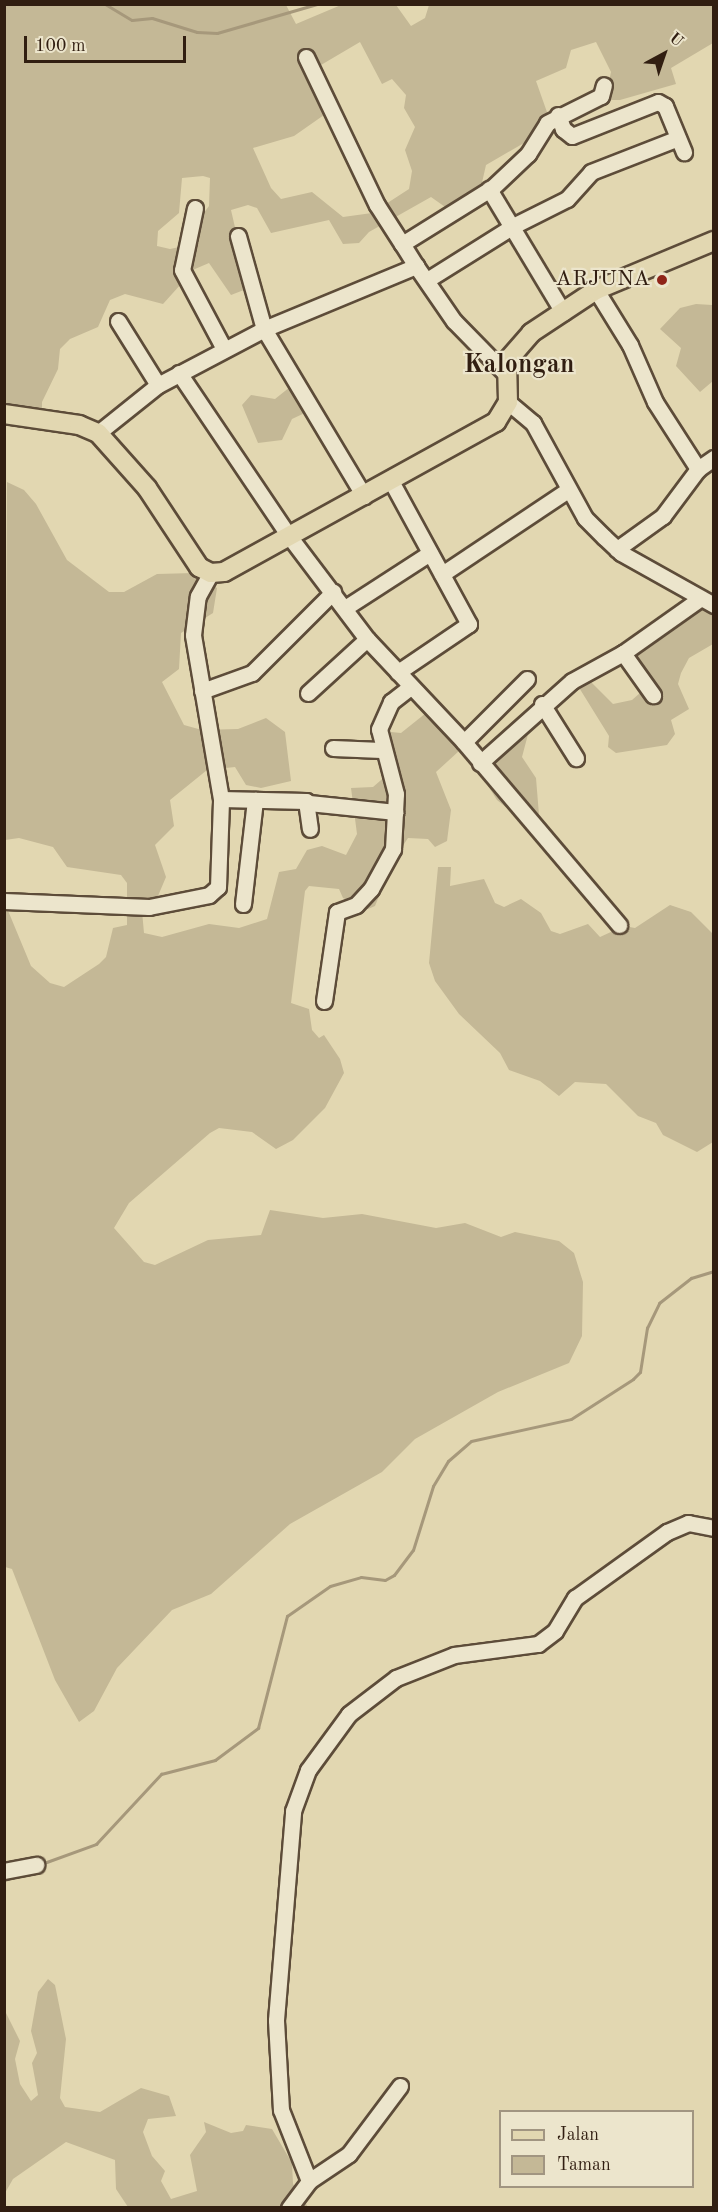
<!DOCTYPE html>
<html>
<head>
<meta charset="utf-8">
<style>
  body { margin:0 }
  #map { position:relative; width:718px; height:2212px; overflow:hidden; background:#e2d7b1; font-family:"Old Standard TT",serif }
  div>[style] { position:absolute }
  .green>* { inset:0; background:#c4b896 }
  .stream>* { height:3px; margin:-1.5px; padding:0 1.5px; transform-origin:1.5px; border-radius:1.5px; background:#a6987b }
  .roads { filter:drop-shadow(2px 0 #5d4c39) drop-shadow(-2px 0 #5d4c39) drop-shadow(0 2px #5d4c39) drop-shadow(0 -2px #5d4c39) }
  .minor>* { height:15px; margin:-7.5px; padding:0 7.5px; transform-origin:7.5px; border-radius:7.5px; background:#ece5cc }
  .major>* { height:18px; margin:-9px; padding:0 9px; transform-origin:9px; border-radius:9px; background:#e2d7b1 }
  .dots>* { width:16px; height:16px; translate:-50% -50%; box-sizing:border-box; border:3px solid #ece5cc; border-radius:50% }
  span { translate:-50% -50%; white-space:nowrap; text-align:center; line-height:1.15; -webkit-text-stroke:4.5px #ece5cc; paint-order:stroke }
  .poi-label { font-size:22px; color:#311e11 }
  .right { translate:-100% -50%; text-align:right }
  .quarter-label { font-size:26px; color:#311e11; font-weight:700 }
  .frame { position:absolute; inset:0; border:6px solid #311e11; pointer-events:none }
  .legend { position:absolute; left:499px; top:2110px; width:195px; height:78px; box-sizing:border-box; background:#ece5cc; border:2px solid #a19581; margin:0; padding:8px 10px; list-style:none; font-size:18px; color:#311e11 }
  .legend li { display:flex; align-items:center; gap:12px; height:30px }
  .legend b { width:30px; border:2px solid #a19581 }
  .north { position:absolute; left:634px; top:24px; width:60px; height:60px; -webkit-text-stroke:4px #ece5cc; paint-order:stroke; rotate:40deg; font-size:16px; font-weight:700; line-height:24px; text-align:center; color:#311e11 }
  .north::after { content:''; display:block; margin:auto; width:21px; height:27px; background:#311e11; clip-path:polygon(50% 0,100% 100%,50% 72%,0 100%) }
  .scale { position:absolute; left:24px; top:36px; width:162px; height:27px; box-sizing:border-box; border:3px solid #311e11; border-top:0; padding-left:8px; font-size:18px; line-height:21px; white-space:nowrap; color:#311e11; -webkit-text-stroke:4px #ece5cc; paint-order:stroke }
</style>
</head>
<body>
<div id="map">
  <div class="green">
    <div style="clip-path:polygon(evenodd,5px 5px,286px 5px,296px 24px,341px 5px,396px 5px,411px 26px,425px 18px,429px 5px,713px 5px,713px 43px,671px 68px,676px 84px,620px 100px,605px 100px,611px 72px,596px 42px,571px 50px,566px 68px,536px 81px,548px 115px,524px 143px,486px 165px,481px 187px,448px 209px,431px 197px,369px 232px,359px 243px,343px 244px,329px 220px,271px 233px,257px 208px,248px 205px,231px 210px,249px 288px,231px 295px,209px 263px,181px 275px,181px 284px,163px 304px,125px 294px,110px 300px,98px 327px,70px 339px,60px 349px,58px 369px,42px 402px,42px 415px,5px 409px,5px 5px,360px 42px,382px 84px,392px 79px,406px 95px,404px 108px,415px 127px,405px 150px,412px 171px,409px 189px,372px 213px,343px 217px,312px 192px,281px 199px,271px 188px,253px 148px,294px 136px,324px 115px,304px 75px,360px 42px,5px 5px,203px 176px,210px 178px,209px 206px,200px 218px,199px 243px,170px 249px,157px 246px,158px 231px,179px 213px,182px 178px,203px 176px)"></div>
    <div style="clip-path:polygon(696px 304px,712px 305px,714px 311px,713px 381px,700px 392px,676px 366px,681px 348px,660px 329px,680px 308px)"></div>
    <div style="clip-path:polygon(290px 387px,309px 411px,292px 419px,282px 440px,258px 443px,242px 405px,251px 395px,275px 399px)"></div>
    <div style="clip-path:polygon(7px 482px,24px 490px,36px 504px,67px 560px,109px 592px,124px 592px,157px 574px,194px 573px,217px 588px,213px 613px,181px 633px,179px 669px,162px 682px,184px 725px,202px 730px,238px 729px,266px 718px,285px 732px,291px 781px,261px 788px,246px 785px,235px 767px,207px 770px,170px 800px,174px 826px,155px 845px,166px 877px,155px 903px,141px 900px,144px 933px,162px 937px,209px 924px,239px 928px,267px 919px,279px 872px,296px 869px,307px 850px,322px 846px,346px 855px,357px 834px,351px 788px,373px 787px,395px 768px,387px 736px,391px 732px,401px 733px,426px 713px,459px 751px,436px 772px,451px 810px,447px 841px,435px 847px,428px 839px,408px 838px,394px 859px,375px 906px,368px 909px,343px 898px,339px 889px,309px 886px,305px 891px,291px 1003px,309px 1009px,312px 1030px,319px 1038px,324px 1035px,340px 1059px,344px 1073px,325px 1108px,293px 1140px,276px 1149px,252px 1132px,219px 1128px,210px 1133px,129px 1203px,114px 1228px,144px 1262px,155px 1265px,208px 1240px,261px 1235px,270px 1210px,323px 1218px,362px 1214px,436px 1228px,465px 1223px,501px 1237px,515px 1232px,559px 1241px,574px 1253px,583px 1282px,582px 1336px,569px 1363px,498px 1392px,415px 1439px,382px 1472px,290px 1524px,211px 1594px,172px 1610px,117px 1668px,94px 1711px,79px 1722px,55px 1680px,12px 1569px,5px 1567px,4px 901px,31px 966px,50px 983px,64px 987px,99px 964px,106px 957px,113px 928px,127px 925px,127px 883px,121px 875px,67px 867px,53px 847px,19px 838px,5px 840px)"></div>
    <div style="clip-path:polygon(690px 597px,713px 611px,713px 644px,689px 658px,681px 673px,678px 684px,689px 709px,671px 720px,675px 734px,667px 745px,616px 753px,608px 747px,609px 736px,578px 686px,581px 682px,591px 682px,613px 704px,632px 700px,648px 686px,632px 654px,692px 610px)"></div>
    <div style="clip-path:polygon(531px 723px,522px 757px,536px 778px,539px 815px,529px 826px,497px 800px,478px 770px)"></div>
    <div style="clip-path:polygon(438px 867px,451px 867px,450px 886px,484px 879px,495px 903px,504px 907px,521px 899px,541px 913px,551px 931px,560px 934px,588px 924px,600px 937px,624px 926px,635px 928px,670px 905px,691px 912px,713px 934px,713px 1142px,697px 1152px,663px 1135px,656px 1123px,638px 1116px,606px 1084px,575px 1082px,559px 1096px,540px 1081px,509px 1070px,500px 1053px,459px 1014px,435px 981px,429px 963px)"></div>
    <div style="clip-path:polygon(48px 1979px,55px 1985px,66px 2039px,60px 2098px,65px 2107px,100px 2112px,141px 2088px,169px 2096px,176px 2116px,148px 2119px,143px 2132px,152px 2156px,165px 2171px,161px 2181px,171px 2199px,197px 2191px,190px 2155px,206px 2132px,204px 2122px,231px 2133px,243px 2131px,246px 2125px,272px 2129px,292px 2163px,293px 2184px,308px 2207px,128px 2207px,116px 2189px,115px 2160px,66px 2142px,13px 2179px,5px 2193px,4px 2009px,20px 2041px,15px 2059px,20px 2084px,31px 2101px,38px 2095px,32px 2063px,37px 2053px,31px 2031px,38px 1992px)"></div>
  </div>
  <div class="stream">
    <div style="left:105px;top:4px;width:31px;rotate:31deg"></div>
    <div style="left:132px;top:20px;width:20px;rotate:-6deg"></div>
    <div style="left:152px;top:18px;width:47px;rotate:17.3deg"></div>
    <div style="left:197px;top:32px;width:20px;rotate:3deg"></div>
    <div style="left:217px;top:33px;width:104px;rotate:-16.2deg"></div>
    <div style="left:41px;top:1864px;width:59px;rotate:-20deg"></div>
    <div style="left:96px;top:1844px;width:96px;rotate:-47.1deg"></div>
    <div style="left:161px;top:1774px;width:56px;rotate:-14.5deg"></div>
    <div style="left:215px;top:1760px;width:54px;rotate:-36.7deg"></div>
    <div style="left:258px;top:1728px;width:116px;rotate:-75.5deg"></div>
    <div style="left:287px;top:1616px;width:52px;rotate:-34.9deg"></div>
    <div style="left:330px;top:1586px;width:32px;rotate:-16deg"></div>
    <div style="left:361px;top:1577px;width:24px;rotate:7deg"></div>
    <div style="left:385px;top:1580px;width:10px;rotate:-29deg"></div>
    <div style="left:394px;top:1575px;width:31px;rotate:-53deg"></div>
    <div style="left:413px;top:1550px;width:67px;rotate:-72.6deg"></div>
    <div style="left:433px;top:1486px;width:29px;rotate:-59deg"></div>
    <div style="left:448px;top:1461px;width:30px;rotate:-41deg"></div>
    <div style="left:471px;top:1441px;width:102px;rotate:-12.4deg"></div>
    <div style="left:571px;top:1419px;width:74px;rotate:-32.8deg"></div>
    <div style="left:633px;top:1379px;width:10px;rotate:-45deg"></div>
    <div style="left:640px;top:1372px;width:45px;rotate:-81deg"></div>
    <div style="left:647px;top:1328px;width:28px;rotate:-64deg"></div>
    <div style="left:659px;top:1303px;width:41px;rotate:-38deg"></div>
    <div style="left:691px;top:1278px;width:24px;rotate:-17deg"></div>
    <div style="left:4px;top:1880px;width:17px;rotate:-17deg"></div>
  </div>
  <div class="roads">
    <div class="minor">
      <div style="left:306px;top:57px;width:164px;rotate:64.4deg"></div>
      <div style="left:377px;top:205px;width:46px;rotate:57.3deg"></div>
      <div style="left:558px;top:115px;width:15px;rotate:70deg"></div>
      <div style="left:563px;top:129px;width:11px;rotate:38deg"></div>
      <div style="left:572px;top:136px;width:92px;rotate:-21.6deg"></div>
      <div style="left:658px;top:102px;width:8px;rotate:30deg"></div>
      <div style="left:665px;top:106px;width:50px;rotate:67.6deg"></div>
      <div style="left:489px;top:189px;width:144px;rotate:59deg"></div>
      <div style="left:195px;top:208px;width:63px;rotate:101.8deg"></div>
      <div style="left:182px;top:270px;width:89px;rotate:62deg"></div>
      <div style="left:238px;top:236px;width:97px;rotate:74.4deg"></div>
      <div style="left:264px;top:329px;width:165px;rotate:-22.5deg"></div>
      <div style="left:416px;top:266px;width:67px;rotate:55.4deg"></div>
      <div style="left:454px;top:321px;width:71px;rotate:45.6deg"></div>
      <div style="left:416px;top:266px;width:26px;rotate:-122deg"></div>
      <div style="left:402px;top:244px;width:106px;rotate:-31.9deg"></div>
      <div style="left:492px;top:188px;width:50px;rotate:-43.4deg"></div>
      <div style="left:528px;top:154px;width:36px;rotate:-58deg"></div>
      <div style="left:547px;top:123px;width:60px;rotate:-26.6deg"></div>
      <div style="left:601px;top:96px;width:11px;rotate:-75deg"></div>
      <div style="left:427px;top:280px;width:102px;rotate:-32.1deg"></div>
      <div style="left:513px;top:226px;width:60px;rotate:-26.6deg"></div>
      <div style="left:567px;top:199px;width:36px;rotate:-48deg"></div>
      <div style="left:591px;top:172px;width:93px;rotate:-21.3deg"></div>
      <div style="left:596px;top:290px;width:65px;rotate:58.3deg"></div>
      <div style="left:630px;top:345px;width:62px;rotate:66.3deg"></div>
      <div style="left:655px;top:402px;width:80px;rotate:57.3deg"></div>
      <div style="left:698px;top:469px;width:59px;rotate:126.7deg"></div>
      <div style="left:663px;top:516px;width:57px;rotate:144.3deg"></div>
      <div style="left:118px;top:321px;width:75px;rotate:58deg"></div>
      <div style="left:179px;top:373px;width:197px;rotate:56deg"></div>
      <div style="left:289px;top:536px;width:129px;rotate:52.9deg"></div>
      <div style="left:367px;top:639px;width:141px;rotate:46.7deg"></div>
      <div style="left:464px;top:742px;width:240px;rotate:49.7deg"></div>
      <div style="left:508px;top:402px;width:33px;rotate:40deg"></div>
      <div style="left:533px;top:423px;width:108px;rotate:61.3deg"></div>
      <div style="left:585px;top:518px;width:27px;rotate:45deg"></div>
      <div style="left:604px;top:537px;width:23px;rotate:43deg"></div>
      <div style="left:621px;top:553px;width:107px;rotate:29.2deg"></div>
      <div style="left:98px;top:433px;width:77px;rotate:-38.7deg"></div>
      <div style="left:158px;top:385px;width:120px;rotate:-27.8deg"></div>
      <div style="left:264px;top:329px;width:195px;rotate:59.1deg"></div>
      <div style="left:698px;top:469px;width:19px;rotate:-35deg"></div>
      <div style="left:391px;top:481px;width:163px;rotate:61.4deg"></div>
      <div style="left:469px;top:624px;width:86px;rotate:145.9deg"></div>
      <div style="left:442px;top:574px;width:151px;rotate:-33.7deg"></div>
      <div style="left:345px;top:608px;width:101px;rotate:-32.9deg"></div>
      <div style="left:623px;top:653px;width:52px;rotate:54.5deg"></div>
      <div style="left:202px;top:691px;width:53px;rotate:-19.8deg"></div>
      <div style="left:252px;top:673px;width:115px;rotate:-45deg"></div>
      <div style="left:308px;top:693px;width:80px;rotate:-42.5deg"></div>
      <div style="left:542px;top:704px;width:64px;rotate:57.8deg"></div>
      <div style="left:464px;top:742px;width:89px;rotate:-45deg"></div>
      <div style="left:333px;top:748px;width:48px;rotate:2.4deg"></div>
      <div style="left:480px;top:763px;width:123px;rotate:-41.7deg"></div>
      <div style="left:572px;top:681px;width:58px;rotate:-28.8deg"></div>
      <div style="left:623px;top:653px;width:95px;rotate:-35.2deg"></div>
      <div style="left:221px;top:799px;width:85px;rotate:1.3deg"></div>
      <div style="left:306px;top:801px;width:28px;rotate:82deg"></div>
      <div style="left:309px;top:803px;width:87px;rotate:5.9deg"></div>
      <div style="left:4px;top:901px;width:145px;rotate:2.4deg"></div>
      <div style="left:149px;top:907px;width:61px;rotate:-11.3deg"></div>
      <div style="left:209px;top:895px;width:12px;rotate:-42deg"></div>
      <div style="left:218px;top:887px;width:88px;rotate:-88deg"></div>
      <div style="left:221px;top:799px;width:166px;rotate:-99.7deg"></div>
      <div style="left:193px;top:635px;width:39px;rotate:-83deg"></div>
      <div style="left:198px;top:596px;width:26px;rotate:-61deg"></div>
      <div style="left:243px;top:904px;width:105px;rotate:-83.4deg"></div>
      <div style="left:324px;top:1001px;width:90px;rotate:-81.7deg"></div>
      <div style="left:337px;top:912px;width:20px;rotate:-20deg"></div>
      <div style="left:356px;top:905px;width:22px;rotate:-47deg"></div>
      <div style="left:371px;top:889px;width:46px;rotate:-61.2deg"></div>
      <div style="left:393px;top:849px;width:55px;rotate:-86.9deg"></div>
      <div style="left:396px;top:794px;width:67px;rotate:-104.7deg"></div>
      <div style="left:379px;top:729px;width:30px;rotate:-66deg"></div>
      <div style="left:391px;top:702px;width:24px;rotate:-38deg"></div>
      <div style="left:4px;top:1871px;width:33px;rotate:-11deg"></div>
      <div style="left:309px;top:2181px;width:48px;rotate:-34deg"></div>
      <div style="left:349px;top:2154px;width:85px;rotate:-53.1deg"></div>
      <div style="left:289px;top:2208px;width:34px;rotate:-53deg"></div>
      <div style="left:309px;top:2181px;width:76px;rotate:-111.5deg"></div>
      <div style="left:281px;top:2110px;width:90px;rotate:-93.2deg"></div>
      <div style="left:276px;top:2020px;width:210px;rotate:-85.3deg"></div>
      <div style="left:293px;top:1811px;width:44px;rotate:-69.9deg"></div>
      <div style="left:308px;top:1770px;width:69px;rotate:-53.8deg"></div>
      <div style="left:349px;top:1714px;width:59px;rotate:-37.5deg"></div>
      <div style="left:396px;top:1678px;width:62px;rotate:-21.6deg"></div>
      <div style="left:454px;top:1655px;width:85px;rotate:-7.5deg"></div>
      <div style="left:538px;top:1644px;width:21px;rotate:-37deg"></div>
      <div style="left:555px;top:1631px;width:39px;rotate:-59deg"></div>
      <div style="left:575px;top:1598px;width:113px;rotate:-35.7deg"></div>
      <div style="left:667px;top:1532px;width:23px;rotate:-23deg"></div>
      <div style="left:688px;top:1523px;width:26px;rotate:11deg"></div>
    </div>
    <div class="major">
      <div style="left:4px;top:414px;width:76px;rotate:8.3deg"></div>
      <div style="left:79px;top:425px;width:21px;rotate:23deg"></div>
      <div style="left:98px;top:433px;width:74px;rotate:48.3deg"></div>
      <div style="left:147px;top:488px;width:95px;rotate:56.6deg"></div>
      <div style="left:199px;top:567px;width:13px;rotate:27deg"></div>
      <div style="left:211px;top:573px;width:13px;rotate:-4deg"></div>
      <div style="left:224px;top:572px;width:311px;rotate:-28.9deg"></div>
      <div style="left:496px;top:422px;width:23px;rotate:-59deg"></div>
      <div style="left:508px;top:402px;width:41px;rotate:-91.4deg"></div>
      <div style="left:507px;top:361px;width:37px;rotate:-49deg"></div>
      <div style="left:531px;top:333px;width:78px;rotate:-33.5deg"></div>
      <div style="left:596px;top:290px;width:128px;rotate:-22.6deg"></div>
    </div>
  </div>
  <div class="dots">
    <div style="left:662px;top:280px;background:#8f2418"></div>
  </div>
  <div class="poi-label">
    <span class="right" style="left:650px;top:280px">ARJUNA</span>
  </div>
  <div class="quarter-label">
    <span style="left:519px;top:366px">Kalongan</span>
  </div>
  <div class="frame"></div>
  <ul class="legend">
  <li><b style="height:8px;background:#e2d7b1"></b>Jalan</li>
  <li><b style="height:16px;background:#c4b896"></b>Taman</li>
  </ul>
  <div class="north">U</div>
  <div class="scale">100 m</div>
</div>
</body>
</html>
